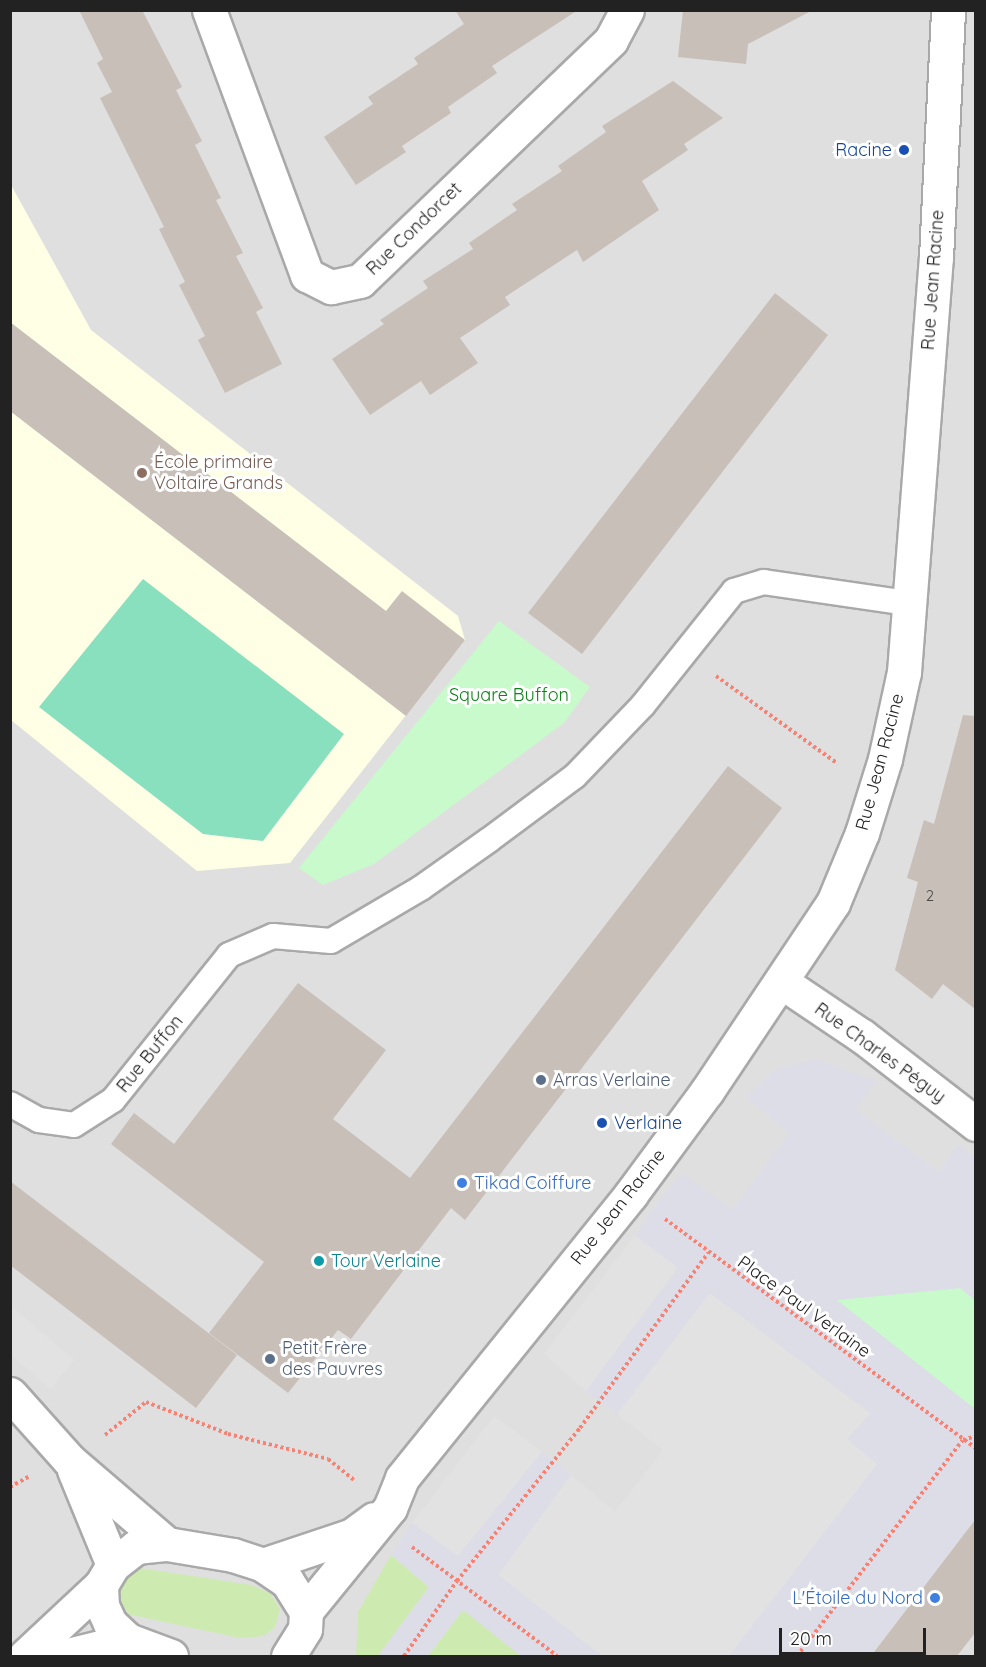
<!DOCTYPE html>
<html>
<head>
<meta charset="utf-8">
<style>
  body { margin:0 }
  #map { position:relative; width:986px; height:1667px; overflow:hidden; background:#f2efe9; font-family:Quicksand,sans-serif }
  div>[style] { position:absolute }
  .residential>* { inset:0; background:#e0dfdf }
  .education>* { inset:0; background:#ffffe5 }
  .grass>* { inset:0; background:#cdebb0 }
  .park>* { inset:0; background:#c8facc }
  .pitch>* { inset:0; background:#88e0be }
  .parking>* { inset:0; background:#e2e2e2 }
  .plaza>* { inset:0; background:#dddde8 }
  .building>* { inset:0; background:#c7bfb8 }
  .path>* { height:4px; margin-top:-2px; transform-origin:0; background:repeating-linear-gradient(90deg,#fa8072 0 3px,transparent 0 6px) }
  .roads { filter:drop-shadow(2px 0 #a9a9a9) drop-shadow(-2px 0 #a9a9a9) drop-shadow(0 2px #a9a9a9) drop-shadow(0 -2px #a9a9a9) }
  .service>* { height:24px; margin:-12px; padding:0 12px; transform-origin:12px; border-radius:12px; background:#fff }
  .minor>* { height:33px; margin:-16.5px; padding:0 16.5px; transform-origin:16.5px; border-radius:16.5px; background:#fff }
  .dots>* { width:16px; height:16px; translate:-50% -50%; box-sizing:border-box; border:3px solid #fff; border-radius:50% }
  span { translate:-50% -50%; white-space:nowrap; text-align:center; line-height:1.15; -webkit-text-stroke:6px #fff; paint-order:stroke }
  .number-label { font-size:15px; color:#4b4948 }
  .number-label span { -webkit-text-stroke-width:0 }
  .transit-label { font-size:18px; color:#164399 }
  .right { translate:-100% -50%; text-align:right }
  .left { translate:0 -50%; text-align:left }
  .street-label { font-size:18px; color:#222 }
  .education-label { font-size:18px; color:#785e54 }
  .park-label { font-size:18px; color:#0c8416 }
  .service-label { font-size:18px; color:#4e5e75 }
  .shop-label { font-size:18px; color:#366cbe }
  .culture-label { font-size:18px; color:#0d838f }
  .frame { position:absolute; inset:0; border:12px solid #222; pointer-events:none }
  .scale { position:absolute; left:779px; top:1628px; width:147px; height:27px; box-sizing:border-box; border:3px solid #222; border-top:0; padding-left:8px; font-size:18px; line-height:21px; white-space:nowrap; color:#222; -webkit-text-stroke:4px #fff; paint-order:stroke }
</style>
</head>
<body>
<div id="map">
  <div class="residential">
    <div style="clip-path:polygon(11px 11px,975px 11px,975px 1656px,11px 1656px)"></div>
  </div>
  <div class="education">
    <div style="clip-path:polygon(10px 183px,91px 330px,458px 616px,465px 640px,290px 863px,197px 871px,11px 720px)"></div>
  </div>
  <div class="grass">
    <div style="clip-path:polygon(391px 1555px,429px 1587px,378px 1656px,356px 1656px,358px 1612px)"></div>
    <div style="clip-path:polygon(140px 1568px,251px 1585px,270px 1593px,280px 1609px,275px 1627px,264px 1636px,240px 1638px,127px 1614px,117px 1591px,124px 1574px)"></div>
    <div style="clip-path:polygon(463px 1610px,521px 1656px,428px 1656px)"></div>
  </div>
  <div class="park">
    <div style="clip-path:polygon(499px 621px,590px 687px,564px 723px,374px 864px,323px 885px,299px 868px)"></div>
    <div style="clip-path:polygon(960px 1288px,975px 1300px,975px 1409px,836px 1300px)"></div>
  </div>
  <div class="pitch">
    <div style="clip-path:polygon(143px 579px,344px 734px,263px 841px,203px 834px,39px 707px)"></div>
  </div>
  <div class="parking">
    <div style="clip-path:polygon(635px 1235px,678px 1267px,586px 1391px,544px 1354px)"></div>
    <div style="clip-path:polygon(710px 1293px,871px 1414px,878px 1464px,729px 1656px,602px 1656px,498px 1575px,571px 1475px,615px 1512px,663px 1450px,617px 1414px)"></div>
    <div style="clip-path:polygon(11px 1306px,74px 1360px,51px 1389px,11px 1355px)"></div>
    <div style="clip-path:polygon(494px 1416px,542px 1452px,458px 1556px,412px 1523px)"></div>
  </div>
  <div class="plaza">
    <div style="clip-path:polygon(818px 1059px,876px 1081px,856px 1110px,939px 1172px,958px 1144px,975px 1157px,975px 1300px,960px 1288px,837px 1300px,975px 1409px,975px 1520px,870px 1656px,729px 1656px,877px 1464px,847px 1439px,871px 1413px,710px 1293px,617px 1414px,586px 1391px,678px 1268px,635px 1235px,652px 1210px,682px 1173px,733px 1209px,789px 1133px,746px 1097px,776px 1069px)"></div>
    <div style="clip-path:polygon(542px 1452px,571px 1475px,498px 1575px,602px 1656px,521px 1656px,463px 1610px,428px 1656px,378px 1656px,429px 1587px,391px 1555px,412px 1523px,458px 1556px)"></div>
  </div>
  <div class="building">
    <div style="clip-path:polygon(79px 10px,142px 10px,182px 87px,176px 90px,202px 141px,195px 145px,221px 198px,216px 200px,243px 253px,236px 256px,263px 308px,256px 312px,282px 364px,225px 393px,198px 340px,205px 336px,179px 285px,185px 282px,159px 229px,164px 227px,100px 98px,112px 92px,97px 63px,103px 59px)"></div>
    <div style="clip-path:polygon(455px 10px,578px 10px,492px 66px,497px 73px,448px 107px,451px 113px,402px 146px,406px 152px,356px 185px,324px 137px,373px 104px,368px 97px,418px 64px,414px 58px,464px 24px)"></div>
    <div style="clip-path:polygon(683px 10px,813px 10px,748px 44px,746px 64px,678px 57px)"></div>
    <div style="clip-path:polygon(673px 81px,723px 118px,684px 144px,688px 150px,642px 181px,659px 210px,583px 262px,577px 250px,505px 297px,510px 305px,460px 338px,478px 363px,430px 395px,421px 381px,370px 415px,332px 359px,384px 324px,380px 320px,428px 288px,423px 281px,473px 249px,469px 243px,517px 210px,512px 204px,562px 171px,558px 166px,606px 132px,602px 126px)"></div>
    <div style="clip-path:polygon(775px 293px,828px 335px,582px 654px,528px 613px)"></div>
    <div style="clip-path:polygon(10px 322px,386px 611px,402px 591px,465px 640px,406px 716px,10px 411px)"></div>
    <div style="clip-path:polygon(963px 715px,975px 716px,975px 1009px,943px 984px,932px 999px,895px 970px,918px 882px,907px 878px,924px 820px,934px 824px)"></div>
    <div style="clip-path:polygon(728px 766px,782px 808px,465px 1220px,451px 1208px,351px 1339px,338px 1330px,288px 1393px,209px 1333px,264px 1262px,111px 1144px,134px 1113px,174px 1144px,298px 983px,386px 1050px,333px 1119px,410px 1178px)"></div>
    <div style="clip-path:polygon(10px 1181px,237px 1355px,196px 1408px,10px 1265px)"></div>
    <div style="clip-path:polygon(975px 1520px,975px 1633px,957px 1656px,871px 1656px)"></div>
  </div>
  <div class="path">
    <div style="left:716px;top:676px;width:150px;rotate:35.8deg"></div>
    <div style="left:665px;top:1219px;width:386px;rotate:36.4deg"></div>
    <div style="left:105px;top:1435px;width:53px;rotate:-38.8deg"></div>
    <div style="left:146px;top:1402px;width:88px;rotate:21.3deg"></div>
    <div style="left:228px;top:1434px;width:103px;rotate:14deg"></div>
    <div style="left:328px;top:1459px;width:33px;rotate:39deg"></div>
    <div style="left:10px;top:1487px;width:21px;rotate:-29deg"></div>
    <div style="left:412px;top:1547px;width:181px;rotate:36.9deg"></div>
    <div style="left:404px;top:1656px;width:92px;rotate:-54.8deg"></div>
    <div style="left:457px;top:1581px;width:196px;rotate:-51.2deg"></div>
    <div style="left:580px;top:1428px;width:217px;rotate:-53.8deg"></div>
    <div style="left:797px;top:1656px;width:272px;rotate:-52.5deg"></div>
    <div style="left:963px;top:1440px;width:14px;rotate:-17deg"></div>
  </div>
  <div class="roads">
    <div class="service">
      <div style="left:10px;top:1104px;width:33px;rotate:29deg"></div>
      <div style="left:39px;top:1120px;width:35px;rotate:8deg"></div>
      <div style="left:74px;top:1125px;width:46px;rotate:-32.7deg"></div>
      <div style="left:113px;top:1100px;width:186px;rotate:-51.3deg"></div>
      <div style="left:229px;top:955px;width:48px;rotate:-23.4deg"></div>
      <div style="left:273px;top:936px;width:58px;rotate:4.9deg"></div>
      <div style="left:331px;top:941px;width:104px;rotate:-30.5deg"></div>
      <div style="left:421px;top:888px;width:83px;rotate:-35.2deg"></div>
      <div style="left:489px;top:840px;width:107px;rotate:-36.7deg"></div>
      <div style="left:575px;top:776px;width:98px;rotate:-46.2deg"></div>
      <div style="left:643px;top:705px;width:146px;rotate:-51.4deg"></div>
      <div style="left:734px;top:591px;width:31px;rotate:-17deg"></div>
      <div style="left:764px;top:582px;width:146px;rotate:8.3deg"></div>
    </div>
    <div class="minor">
      <div style="left:209px;top:10px;width:283px;rotate:69.7deg"></div>
      <div style="left:307px;top:275px;width:27px;rotate:27deg"></div>
      <div style="left:331px;top:287px;width:30px;rotate:-12deg"></div>
      <div style="left:360px;top:281px;width:348px;rotate:-43.8deg"></div>
      <div style="left:611px;top:40px;width:34px;rotate:-62deg"></div>
      <div style="left:783px;top:983px;width:95px;rotate:33.9deg"></div>
      <div style="left:862px;top:1036px;width:144px;rotate:37.7deg"></div>
      <div style="left:10px;top:1394px;width:89px;rotate:48.2deg"></div>
      <div style="left:69px;top:1460px;width:129px;rotate:40.6deg"></div>
      <div style="left:74px;top:1470px;width:103px;rotate:67.7deg"></div>
      <div style="left:263px;top:1565px;width:94px;rotate:-18.6deg"></div>
      <div style="left:352px;top:1535px;width:27px;rotate:-36deg"></div>
      <div style="left:306px;top:1611px;width:133px;rotate:-50.8deg"></div>
      <div style="left:390px;top:1508px;width:32px;rotate:-68deg"></div>
      <div style="left:402px;top:1478px;width:365px;rotate:-51.1deg"></div>
      <div style="left:631px;top:1194px;width:128px;rotate:-53.6deg"></div>
      <div style="left:707px;top:1091px;width:226px;rotate:-56.2deg"></div>
      <div style="left:833px;top:903px;width:76px;rotate:-67.5deg"></div>
      <div style="left:862px;top:833px;width:77px;rotate:-72.7deg"></div>
      <div style="left:885px;top:759px;width:89px;rotate:-77.7deg"></div>
      <div style="left:904px;top:672px;width:416px;rotate:-85.6deg"></div>
      <div style="left:936px;top:257px;width:247px;rotate:-87.2deg"></div>
      <div style="left:25px;top:1656px;width:104px;rotate:-43.1deg"></div>
      <div style="left:64px;top:1656px;width:66px;rotate:-14deg"></div>
      <div style="left:171px;top:1656px;width:46px;rotate:-159.6deg"></div>
      <div style="left:128px;top:1640px;width:25px;rotate:-137deg"></div>
      <div style="left:110px;top:1623px;width:19px;rotate:-115deg"></div>
      <div style="left:102px;top:1606px;width:21px;rotate:-93deg"></div>
      <div style="left:101px;top:1585px;width:23px;rotate:-59deg"></div>
      <div style="left:113px;top:1565px;width:29px;rotate:-38deg"></div>
      <div style="left:136px;top:1547px;width:31px;rotate:-6deg"></div>
      <div style="left:167px;top:1544px;width:67px;rotate:9.5deg"></div>
      <div style="left:233px;top:1555px;width:32px;rotate:18deg"></div>
      <div style="left:263px;top:1565px;width:29px;rotate:34deg"></div>
      <div style="left:287px;top:1581px;width:36px;rotate:58deg"></div>
      <div style="left:306px;top:1611px;width:18px;rotate:93deg"></div>
      <div style="left:305px;top:1629px;width:32px;rotate:122deg"></div>
    </div>
  </div>
  <div class="dots">
    <div style="left:904px;top:150px;background:#1a4fb4"></div>
    <div style="left:142px;top:473px;background:#8d6e63"></div>
    <div style="left:541px;top:1080px;background:#5c6f8a"></div>
    <div style="left:602px;top:1123px;background:#1a4fb4"></div>
    <div style="left:462px;top:1183px;background:#3f7fe0"></div>
    <div style="left:319px;top:1261px;background:#0f9aa8"></div>
    <div style="left:270px;top:1359px;background:#5c6f8a"></div>
    <div style="left:935px;top:1598px;background:#3f7fe0"></div>
  </div>
  <div class="number-label">
    <span style="left:930px;top:896px">2</span>
  </div>
  <div class="transit-label">
    <span class="right" style="left:892px;top:150px">Racine</span>
    <span class="left" style="left:614px;top:1123px">Verlaine</span>
  </div>
  <div class="street-label">
    <span style="left:414px;top:229px;rotate:-44deg">Rue Condorcet</span>
    <span style="left:933px;top:280px;rotate:-86deg">Rue Jean Racine</span>
    <span style="left:880px;top:762px;rotate:-75deg">Rue Jean Racine</span>
    <span style="left:880px;top:1053px;rotate:36deg">Rue Charles Péguy</span>
    <span style="left:150px;top:1054px;rotate:-51deg">Rue Buffon</span>
    <span style="left:618px;top:1207px;rotate:-52deg">Rue Jean Racine</span>
    <span style="left:804px;top:1307px;rotate:36deg">Place Paul Verlaine</span>
  </div>
  <div class="education-label">
    <span class="left" style="left:154px;top:473px">École primaire<br>Voltaire Grands</span>
  </div>
  <div class="park-label">
    <span style="left:509px;top:695px">Square Buffon</span>
  </div>
  <div class="service-label">
    <span class="left" style="left:553px;top:1080px">Arras Verlaine</span>
    <span class="left" style="left:282px;top:1359px">Petit Frère<br>des Pauvres</span>
  </div>
  <div class="shop-label">
    <span class="left" style="left:474px;top:1183px">Tikad Coiffure</span>
    <span class="right" style="left:923px;top:1598px">L'Étoile du Nord</span>
  </div>
  <div class="culture-label">
    <span class="left" style="left:331px;top:1261px">Tour Verlaine</span>
  </div>
  <div class="frame"></div>
  <div class="scale">20 m</div>
</div>
</body>
</html>
